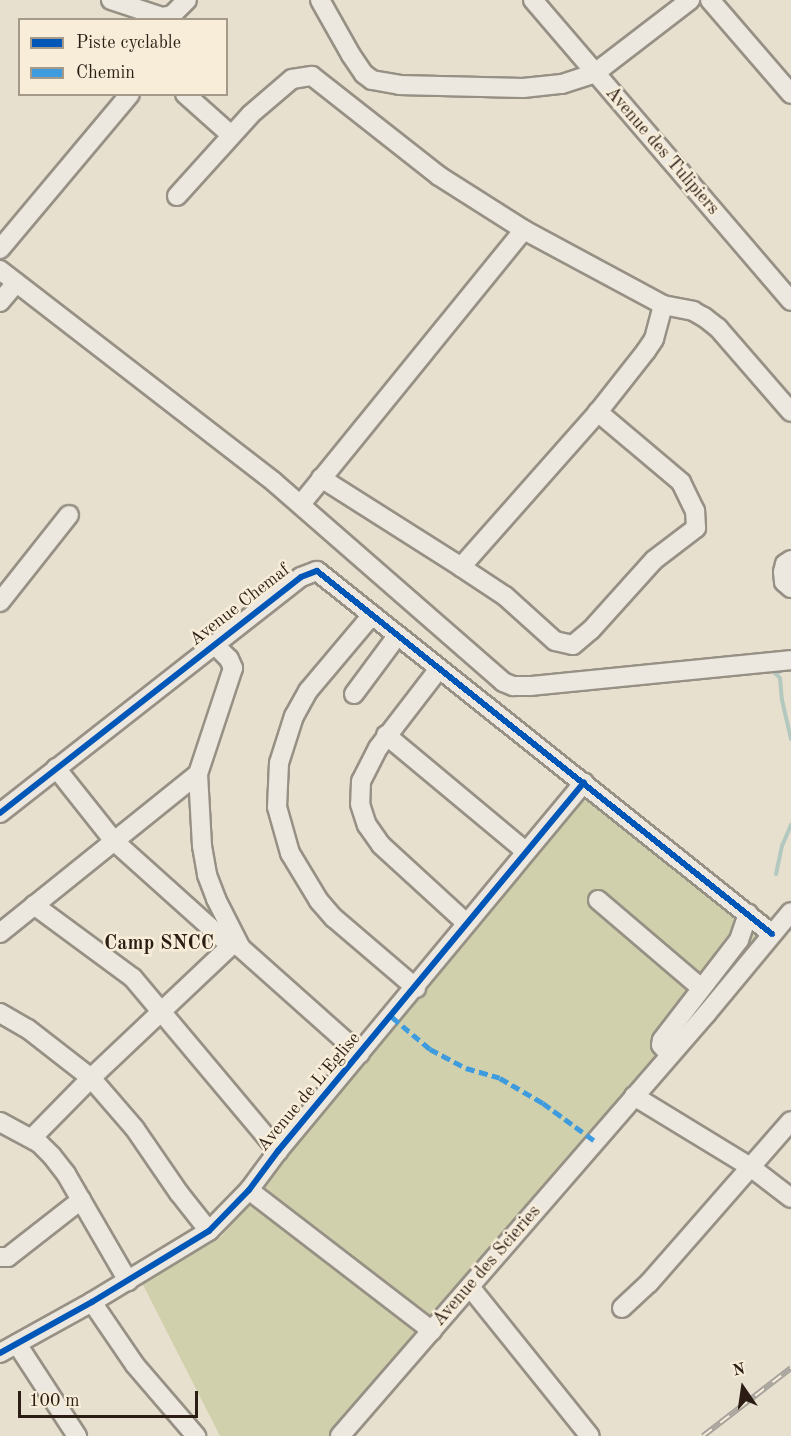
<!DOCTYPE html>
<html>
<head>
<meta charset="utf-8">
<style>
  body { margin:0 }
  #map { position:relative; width:791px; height:1436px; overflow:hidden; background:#e8e0ce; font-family:"Old Standard TT",serif }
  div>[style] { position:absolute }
  .green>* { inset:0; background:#d1d0ac }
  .stream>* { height:4px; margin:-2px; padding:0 2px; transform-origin:2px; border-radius:2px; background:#b3c8bf }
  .roads { filter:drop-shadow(2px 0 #979085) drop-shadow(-2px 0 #979085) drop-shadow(0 2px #979085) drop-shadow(0 -2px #979085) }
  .minor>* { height:18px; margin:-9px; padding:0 9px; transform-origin:9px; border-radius:9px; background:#ece8e0 }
  .rail>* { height:6px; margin-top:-3px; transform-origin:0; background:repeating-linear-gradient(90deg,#f7edd9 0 11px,#a7a39c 0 22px); box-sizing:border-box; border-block:2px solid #a7a39c }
  .quiet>* { height:4.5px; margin-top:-2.25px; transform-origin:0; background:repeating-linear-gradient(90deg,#3d9bde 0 9px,transparent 0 13.5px) }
  .cycleway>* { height:6px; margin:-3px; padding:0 3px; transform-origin:3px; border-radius:3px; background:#0057b8 }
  span { translate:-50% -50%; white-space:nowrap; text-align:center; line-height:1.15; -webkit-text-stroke:5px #f7edd9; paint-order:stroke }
  .street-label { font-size:18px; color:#2b1c14 }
  .neighbourhood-label { font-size:20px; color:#2b1c14; font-weight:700 }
  .legend { position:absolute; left:18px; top:18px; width:210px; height:78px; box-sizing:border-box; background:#f7edd9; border:2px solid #a5998a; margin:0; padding:8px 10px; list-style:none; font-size:18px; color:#2b1c14 }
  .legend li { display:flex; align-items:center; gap:12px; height:30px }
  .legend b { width:30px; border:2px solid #a5998a }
  .north { position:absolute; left:713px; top:1358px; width:60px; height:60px; -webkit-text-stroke:4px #f7edd9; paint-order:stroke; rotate:347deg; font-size:16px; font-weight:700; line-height:24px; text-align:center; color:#2b1c14 }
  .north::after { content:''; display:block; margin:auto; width:21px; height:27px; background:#2b1c14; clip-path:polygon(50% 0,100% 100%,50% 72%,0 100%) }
  .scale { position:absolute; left:18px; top:1391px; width:180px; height:27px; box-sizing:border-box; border:3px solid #2b1c14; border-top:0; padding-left:8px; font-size:18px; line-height:21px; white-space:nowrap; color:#2b1c14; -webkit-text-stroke:4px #f7edd9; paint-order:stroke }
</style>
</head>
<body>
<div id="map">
  <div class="green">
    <div style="clip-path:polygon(589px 788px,772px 918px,333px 1436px,220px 1436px,140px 1279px,222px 1236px)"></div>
  </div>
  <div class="stream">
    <div style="left:786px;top:669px;width:12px;rotate:160deg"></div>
    <div style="left:775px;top:673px;width:7px;rotate:45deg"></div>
    <div style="left:780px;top:678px;width:22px;rotate:85deg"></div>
    <div style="left:782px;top:700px;width:40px;rotate:77deg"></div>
    <div style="left:776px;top:874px;width:29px;rotate:-78deg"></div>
    <div style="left:782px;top:846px;width:23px;rotate:-67deg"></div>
  </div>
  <div class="roads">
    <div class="minor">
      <div style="left:111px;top:0;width:54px;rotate:18.4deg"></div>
      <div style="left:162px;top:17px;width:10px;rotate:-11deg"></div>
      <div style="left:172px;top:15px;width:21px;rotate:-45deg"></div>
      <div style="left:320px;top:0;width:63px;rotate:60.6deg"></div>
      <div style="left:351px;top:55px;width:23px;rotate:56deg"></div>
      <div style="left:364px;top:74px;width:10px;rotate:37deg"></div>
      <div style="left:372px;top:80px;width:27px;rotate:10deg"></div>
      <div style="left:399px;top:85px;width:124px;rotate:1.4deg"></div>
      <div style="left:523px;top:88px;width:39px;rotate:-6deg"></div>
      <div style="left:562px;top:84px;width:35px;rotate:-18deg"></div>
      <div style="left:595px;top:73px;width:120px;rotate:-37.5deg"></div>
      <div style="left:533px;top:0;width:396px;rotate:49.4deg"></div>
      <div style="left:710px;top:0;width:124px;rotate:49.2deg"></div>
      <div style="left:185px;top:94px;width:62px;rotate:41.7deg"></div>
      <div style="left:177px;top:196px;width:110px;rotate:-47.9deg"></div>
      <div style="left:251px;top:114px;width:54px;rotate:-40.5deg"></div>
      <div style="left:292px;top:79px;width:20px;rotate:-9deg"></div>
      <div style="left:312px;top:76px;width:162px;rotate:38.2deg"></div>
      <div style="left:439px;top:176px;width:101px;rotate:32.4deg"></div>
      <div style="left:524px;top:230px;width:158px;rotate:28.3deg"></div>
      <div style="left:663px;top:305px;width:31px;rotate:11deg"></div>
      <div style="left:693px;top:311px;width:13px;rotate:29deg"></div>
      <div style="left:704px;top:317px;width:18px;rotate:38deg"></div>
      <div style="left:718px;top:328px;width:111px;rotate:49deg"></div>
      <div style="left:0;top:249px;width:202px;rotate:-50deg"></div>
      <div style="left:0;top:270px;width:346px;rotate:37.7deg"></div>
      <div style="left:274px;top:482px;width:304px;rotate:41.1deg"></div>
      <div style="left:503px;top:682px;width:11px;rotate:22deg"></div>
      <div style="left:513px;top:686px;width:18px"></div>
      <div style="left:531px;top:686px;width:261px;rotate:-5.7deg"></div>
      <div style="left:0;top:302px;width:25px;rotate:-50deg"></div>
      <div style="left:321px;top:478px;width:166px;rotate:32.4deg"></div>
      <div style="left:461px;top:567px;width:207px;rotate:-48.5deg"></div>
      <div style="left:598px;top:412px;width:78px;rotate:-51.8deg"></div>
      <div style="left:646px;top:351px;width:14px;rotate:-56deg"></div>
      <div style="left:654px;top:339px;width:35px;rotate:-75deg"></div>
      <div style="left:301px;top:504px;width:353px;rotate:-50.9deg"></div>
      <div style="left:791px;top:560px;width:7px;rotate:146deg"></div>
      <div style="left:785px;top:564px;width:8px;rotate:104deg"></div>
      <div style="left:783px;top:572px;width:10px;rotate:84deg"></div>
      <div style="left:784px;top:582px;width:9px;rotate:41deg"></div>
      <div style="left:461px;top:567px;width:53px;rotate:33.4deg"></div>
      <div style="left:505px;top:596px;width:67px;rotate:42deg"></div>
      <div style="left:555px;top:641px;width:18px;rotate:13deg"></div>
      <div style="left:573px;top:645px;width:23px;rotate:-40deg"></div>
      <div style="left:591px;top:630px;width:94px;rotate:-48deg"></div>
      <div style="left:654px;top:560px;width:53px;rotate:-37.3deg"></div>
      <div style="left:696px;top:528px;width:17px;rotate:-93deg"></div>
      <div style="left:695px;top:511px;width:32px;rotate:-116deg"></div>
      <div style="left:681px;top:482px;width:109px;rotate:-139.9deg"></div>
      <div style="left:0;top:602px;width:111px;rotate:-51.6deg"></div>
      <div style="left:372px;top:615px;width:99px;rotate:130.1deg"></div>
      <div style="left:308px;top:691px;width:29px;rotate:119deg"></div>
      <div style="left:294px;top:716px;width:49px;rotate:107.7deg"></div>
      <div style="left:279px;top:763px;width:44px;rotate:92.6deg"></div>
      <div style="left:277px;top:807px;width:48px;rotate:74.2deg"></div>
      <div style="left:290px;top:853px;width:56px;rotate:58.9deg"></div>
      <div style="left:319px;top:901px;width:23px;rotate:49deg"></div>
      <div style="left:334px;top:918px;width:108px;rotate:40.5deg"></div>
      <div style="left:214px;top:644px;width:21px;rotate:45deg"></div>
      <div style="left:229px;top:659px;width:10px;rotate:66deg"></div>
      <div style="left:233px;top:668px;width:112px;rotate:108.3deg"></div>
      <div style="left:198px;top:774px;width:72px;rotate:86.8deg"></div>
      <div style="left:202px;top:846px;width:29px;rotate:80deg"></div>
      <div style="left:207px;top:875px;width:26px;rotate:69deg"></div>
      <div style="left:216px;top:899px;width:55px;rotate:63deg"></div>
      <div style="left:241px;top:948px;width:159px;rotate:41.7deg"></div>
      <div style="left:438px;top:670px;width:98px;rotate:127.6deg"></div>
      <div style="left:378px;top:748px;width:37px;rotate:117deg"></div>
      <div style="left:361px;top:781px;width:23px;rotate:92deg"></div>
      <div style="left:360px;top:804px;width:22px;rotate:72deg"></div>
      <div style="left:367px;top:825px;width:24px;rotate:55deg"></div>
      <div style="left:381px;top:845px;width:115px;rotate:42.5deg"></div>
      <div style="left:354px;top:694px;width:72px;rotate:-53.4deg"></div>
      <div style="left:386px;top:735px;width:181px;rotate:39.8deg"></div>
      <div style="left:56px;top:768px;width:93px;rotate:51.5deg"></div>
      <div style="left:114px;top:841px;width:145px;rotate:41.9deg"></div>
      <div style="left:222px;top:938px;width:14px;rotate:12deg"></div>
      <div style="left:0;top:813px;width:382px;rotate:-38.1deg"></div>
      <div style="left:301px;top:577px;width:17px;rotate:-21deg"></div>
      <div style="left:317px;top:571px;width:582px;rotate:38.58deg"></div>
      <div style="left:598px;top:900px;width:135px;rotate:40.5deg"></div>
      <div style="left:34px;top:905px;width:123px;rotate:36.4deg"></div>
      <div style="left:133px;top:978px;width:226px;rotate:50deg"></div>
      <div style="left:0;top:933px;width:254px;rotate:-38.8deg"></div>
      <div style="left:0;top:1013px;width:32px;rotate:30deg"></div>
      <div style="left:28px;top:1029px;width:80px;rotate:37.9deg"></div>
      <div style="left:91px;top:1078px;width:67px;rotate:49.2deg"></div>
      <div style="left:135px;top:1129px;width:78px;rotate:55.5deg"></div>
      <div style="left:179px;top:1193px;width:48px;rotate:51.7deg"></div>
      <div style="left:670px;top:1055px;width:13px;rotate:-132deg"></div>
      <div style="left:661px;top:1045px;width:5px;rotate:-79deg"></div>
      <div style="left:662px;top:1040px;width:126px;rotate:-52.4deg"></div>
      <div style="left:739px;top:940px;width:28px;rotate:-71deg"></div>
      <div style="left:634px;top:1096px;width:138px;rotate:31.4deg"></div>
      <div style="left:752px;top:1168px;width:49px;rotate:37.6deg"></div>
      <div style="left:0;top:1122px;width:44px;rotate:28.3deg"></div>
      <div style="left:39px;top:1143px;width:18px;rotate:45deg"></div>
      <div style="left:52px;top:1156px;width:23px;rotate:52deg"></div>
      <div style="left:66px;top:1174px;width:124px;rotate:59.9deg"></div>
      <div style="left:32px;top:1138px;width:84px;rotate:-45.5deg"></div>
      <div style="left:91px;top:1078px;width:199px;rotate:-43.4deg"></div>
      <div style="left:249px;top:1190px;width:231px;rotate:37.6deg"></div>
      <div style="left:0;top:1257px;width:8px"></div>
      <div style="left:8px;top:1257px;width:93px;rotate:-38deg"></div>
      <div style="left:470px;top:1287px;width:191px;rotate:51.2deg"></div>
      <div style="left:92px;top:1302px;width:76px;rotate:55.7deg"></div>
      <div style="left:135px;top:1365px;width:94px;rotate:49.3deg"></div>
      <div style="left:622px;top:1308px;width:37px;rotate:-43deg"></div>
      <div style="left:649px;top:1283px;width:215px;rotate:-48.8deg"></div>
      <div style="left:17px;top:1344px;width:110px;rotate:56.9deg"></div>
      <div style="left:0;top:1353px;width:105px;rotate:-29deg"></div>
      <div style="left:92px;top:1302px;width:137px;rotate:-31.3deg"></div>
      <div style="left:209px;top:1231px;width:57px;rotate:-45.7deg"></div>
      <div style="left:249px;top:1190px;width:49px;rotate:-53.4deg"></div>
      <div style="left:278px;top:1151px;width:479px;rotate:-50.3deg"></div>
      <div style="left:340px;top:1436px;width:560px;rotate:-49.05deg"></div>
      <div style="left:707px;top:1013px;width:131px;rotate:-50.3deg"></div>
    </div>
  </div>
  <div class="rail">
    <div style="left:703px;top:1436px;width:111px;rotate:-37.7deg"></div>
  </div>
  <div class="quiet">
    <div style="left:392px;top:1017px;width:50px;rotate:40.1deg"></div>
    <div style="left:430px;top:1049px;width:41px;rotate:27.8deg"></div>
    <div style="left:466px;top:1068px;width:35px;rotate:16deg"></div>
    <div style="left:500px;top:1078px;width:50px;rotate:30.2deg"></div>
    <div style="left:543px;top:1103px;width:64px;rotate:36.2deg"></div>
  </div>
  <div class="cycleway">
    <div style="left:0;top:813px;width:382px;rotate:-38.1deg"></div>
    <div style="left:301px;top:577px;width:17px;rotate:-21deg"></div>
    <div style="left:317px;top:571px;width:582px;rotate:38.58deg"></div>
    <div style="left:0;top:1353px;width:105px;rotate:-29deg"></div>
    <div style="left:92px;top:1302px;width:137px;rotate:-31.3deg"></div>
    <div style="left:209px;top:1231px;width:57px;rotate:-45.7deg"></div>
    <div style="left:249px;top:1190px;width:49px;rotate:-53.4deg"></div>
    <div style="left:278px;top:1151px;width:479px;rotate:-50.3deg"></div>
  </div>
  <div class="street-label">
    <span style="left:662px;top:151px;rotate:49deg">Avenue des Tulipiers</span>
    <span style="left:240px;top:605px;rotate:-38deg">Avenue Chemaf</span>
    <span style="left:309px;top:1092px;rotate:-50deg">Avenue de L'Eglise</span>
    <span style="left:487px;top:1266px;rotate:-49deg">Avenue des Scieries</span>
  </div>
  <div class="neighbourhood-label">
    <span style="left:159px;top:944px">Camp SNCC</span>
  </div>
  <ul class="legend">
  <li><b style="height:8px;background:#0057b8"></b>Piste cyclable</li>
  <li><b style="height:8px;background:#3d9bde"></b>Chemin</li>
  </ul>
  <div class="north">N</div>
  <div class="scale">100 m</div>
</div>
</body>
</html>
